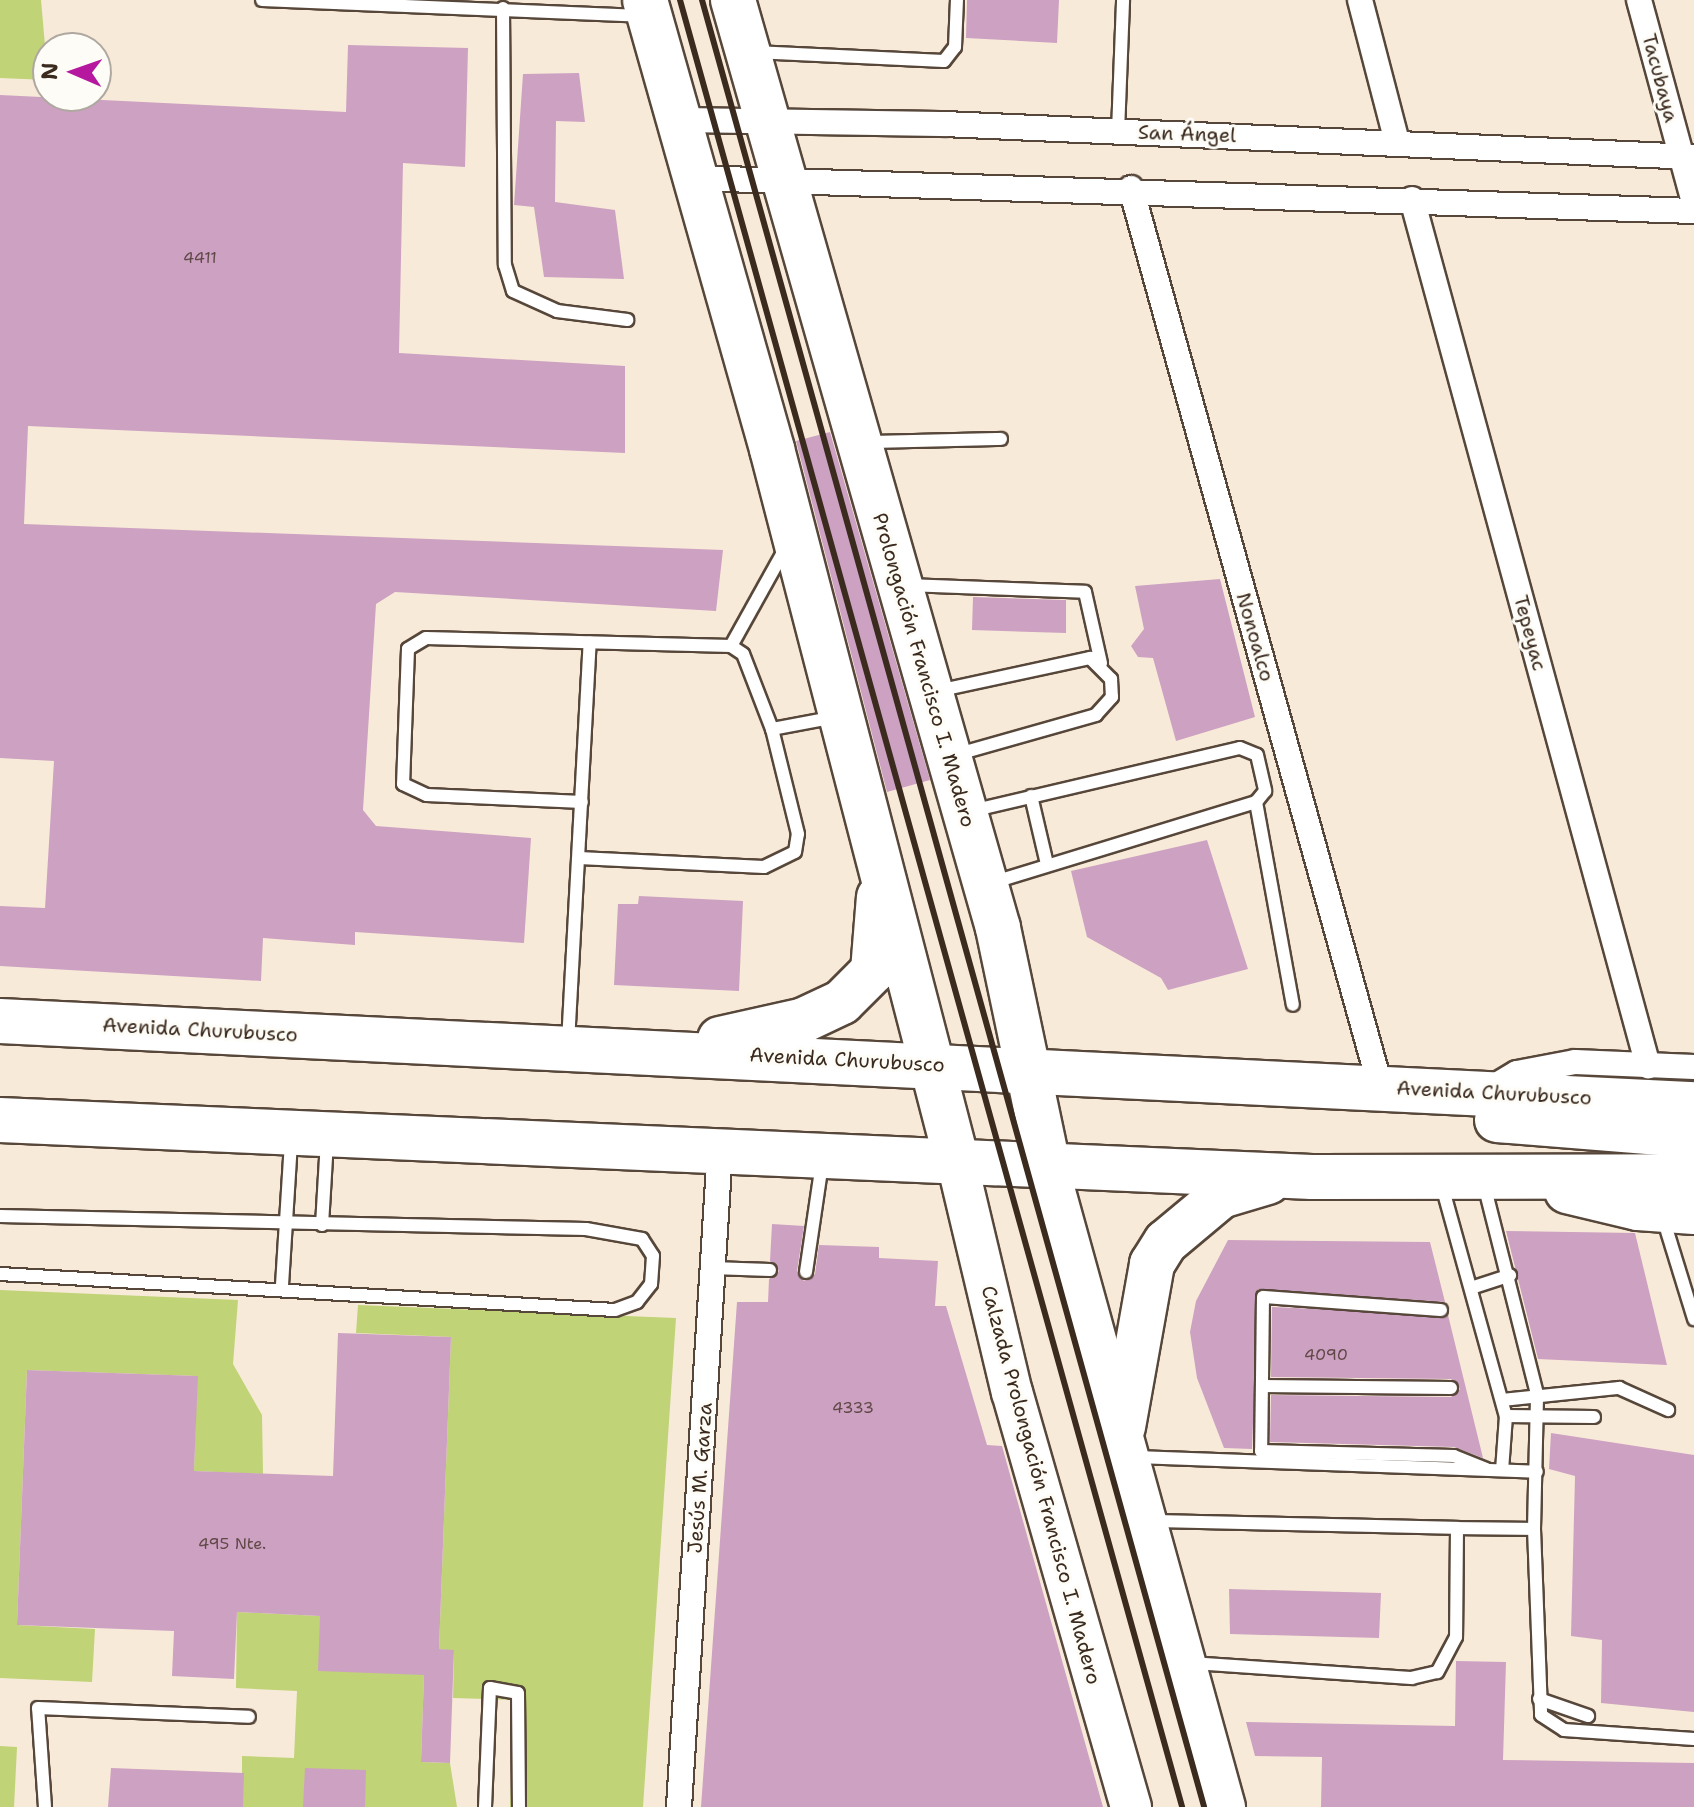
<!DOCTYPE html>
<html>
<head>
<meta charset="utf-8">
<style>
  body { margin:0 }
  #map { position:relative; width:1694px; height:1807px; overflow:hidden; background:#f8ead8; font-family:"Shantell Sans",sans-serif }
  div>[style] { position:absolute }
  .green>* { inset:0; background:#c0d376 }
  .building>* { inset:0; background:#cda1c2 }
  .roads { filter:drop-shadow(2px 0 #57473a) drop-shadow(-2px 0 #57473a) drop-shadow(0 2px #57473a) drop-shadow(0 -2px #57473a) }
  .lane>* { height:12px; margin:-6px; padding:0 6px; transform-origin:6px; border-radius:6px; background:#fff }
  .street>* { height:24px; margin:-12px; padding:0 12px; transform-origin:12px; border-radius:12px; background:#fff }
  .primary>* { height:40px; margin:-20px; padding:0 20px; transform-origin:20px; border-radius:20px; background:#fff }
  .highway>* { height:44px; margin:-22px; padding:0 22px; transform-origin:22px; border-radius:22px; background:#fff }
  .rail>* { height:6px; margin:-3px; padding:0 3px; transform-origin:3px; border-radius:3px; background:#3b2a1e }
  span { translate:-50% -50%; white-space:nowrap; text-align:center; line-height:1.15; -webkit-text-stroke:6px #fdfcf7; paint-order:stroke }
  .number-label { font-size:16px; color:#604847 }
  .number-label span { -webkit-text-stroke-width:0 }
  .street-label { font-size:20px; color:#3b2a1e }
  .north { position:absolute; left:32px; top:32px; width:80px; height:80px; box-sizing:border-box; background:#fdfcf7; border:2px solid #afa8a0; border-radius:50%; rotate:272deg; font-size:22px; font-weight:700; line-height:32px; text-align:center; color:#3b2a1e }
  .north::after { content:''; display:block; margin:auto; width:28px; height:36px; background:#b5179e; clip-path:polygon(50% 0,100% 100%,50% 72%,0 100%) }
</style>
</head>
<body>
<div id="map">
  <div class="green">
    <div style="clip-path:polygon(0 0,41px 0,48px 80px,0 78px)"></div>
    <div style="clip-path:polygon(0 1290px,238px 1300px,233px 1364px,262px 1415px,263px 1474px,194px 1471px,197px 1376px,27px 1370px,17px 1625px,95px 1629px,92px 1682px,0 1678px)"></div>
    <div style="clip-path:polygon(358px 1305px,676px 1318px,643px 1807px,510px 1807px,514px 1700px,453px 1698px,454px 1651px,439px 1649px,451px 1337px,356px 1333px)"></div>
    <div style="clip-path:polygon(237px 1612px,320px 1616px,424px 1675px,421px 1762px,450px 1763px,457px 1807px,242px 1807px,242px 1756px,294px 1758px,297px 1691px,236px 1688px)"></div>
    <div style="clip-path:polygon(0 1746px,17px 1747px,14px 1807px,0 1807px)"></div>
  </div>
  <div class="building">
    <div style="clip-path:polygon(967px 0,1059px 0,1057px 43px,966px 38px)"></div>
    <div style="clip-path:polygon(348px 45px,468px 48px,465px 167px,403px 163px,399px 353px,625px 366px,625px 453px,28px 426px,24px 524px,723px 550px,716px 611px,395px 592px,376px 604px,363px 810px,376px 826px,531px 838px,524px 943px,355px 932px,355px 945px,263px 938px,261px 981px,0 966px,0 906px,45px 908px,54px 761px,0 758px,0 95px,346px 112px)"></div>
    <div style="clip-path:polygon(579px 73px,585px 122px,556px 121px,555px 202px,615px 210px,624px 279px,544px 277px,534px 207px,514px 205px,523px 74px)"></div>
    <div style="clip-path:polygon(830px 432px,930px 780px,887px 792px,796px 441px)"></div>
    <div style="clip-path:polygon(1220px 579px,1255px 717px,1176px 741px,1153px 658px,1138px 657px,1131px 646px,1144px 629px,1135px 586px)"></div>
    <div style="clip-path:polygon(973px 597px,1066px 600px,1066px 633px,972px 630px)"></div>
    <div style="clip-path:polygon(1207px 840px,1248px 969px,1168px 990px,1161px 978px,1087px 937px,1071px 871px)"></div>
    <div style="clip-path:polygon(639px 896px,743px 901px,739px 991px,614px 985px,618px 904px,638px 904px)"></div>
    <div style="clip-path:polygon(772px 1224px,804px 1226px,797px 1271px,804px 1281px,815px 1274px,819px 1245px,879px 1247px,879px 1258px,938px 1261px,935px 1306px,946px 1306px,987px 1445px,1002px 1446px,1103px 1807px,701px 1807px,737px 1302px,768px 1302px,769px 1279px,779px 1271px,770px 1261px)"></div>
    <div style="clip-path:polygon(1506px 1231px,1635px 1233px,1667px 1365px,1538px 1359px)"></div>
    <div style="clip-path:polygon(1228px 1240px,1430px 1242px,1445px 1302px,1258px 1289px,1252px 1449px,1224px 1448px,1197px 1378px,1190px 1332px,1196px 1301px)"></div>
    <div style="clip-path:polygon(1272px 1307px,1448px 1315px,1483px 1458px,1454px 1447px,1270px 1442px,1271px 1395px,1451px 1397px,1460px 1389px,1451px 1379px,1271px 1377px)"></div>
    <div style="clip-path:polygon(338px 1333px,451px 1337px,439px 1649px,454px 1650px,450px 1763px,421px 1762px,424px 1675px,318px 1671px,320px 1616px,237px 1612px,234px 1679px,172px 1676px,174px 1631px,17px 1625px,27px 1370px,198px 1376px,194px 1471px,333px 1476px)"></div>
    <div style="clip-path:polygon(1551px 1433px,1694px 1455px,1694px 1712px,1601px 1703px,1602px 1640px,1571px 1636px,1575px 1476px,1549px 1469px)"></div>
    <div style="clip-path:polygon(1229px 1589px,1381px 1593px,1379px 1638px,1230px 1634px)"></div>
    <div style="clip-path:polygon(1456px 1661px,1506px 1662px,1503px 1760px,1694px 1763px,1694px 1807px,1321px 1807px,1322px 1757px,1255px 1756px,1246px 1722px,1455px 1726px)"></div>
    <div style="clip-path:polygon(111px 1768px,244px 1773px,243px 1807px,108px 1807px)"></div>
    <div style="clip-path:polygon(305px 1768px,366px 1770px,365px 1807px,303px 1807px)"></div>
  </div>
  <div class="roads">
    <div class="lane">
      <div style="left:262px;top:0;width:379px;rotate:2.4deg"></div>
      <div style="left:503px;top:8px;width:257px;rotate:89.6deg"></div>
      <div style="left:505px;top:265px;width:27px;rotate:73deg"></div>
      <div style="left:513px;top:291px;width:48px;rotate:24.4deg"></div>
      <div style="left:557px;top:311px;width:71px;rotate:7.3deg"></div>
      <div style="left:754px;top:52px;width:190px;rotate:2.7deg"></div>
      <div style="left:944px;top:61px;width:18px;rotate:-52deg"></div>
      <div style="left:955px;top:47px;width:47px;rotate:-87.6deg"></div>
      <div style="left:1118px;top:132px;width:132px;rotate:-87.8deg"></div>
      <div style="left:867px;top:442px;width:134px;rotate:-1.3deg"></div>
      <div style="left:906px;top:585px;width:179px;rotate:2.2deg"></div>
      <div style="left:1085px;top:592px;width:73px;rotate:77.3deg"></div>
      <div style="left:731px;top:646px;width:111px;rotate:-60.9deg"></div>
      <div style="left:937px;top:691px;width:157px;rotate:-12.2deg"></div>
      <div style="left:1090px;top:658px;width:30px;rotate:45deg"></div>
      <div style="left:1111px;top:679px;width:18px;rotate:87deg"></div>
      <div style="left:1112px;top:697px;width:24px;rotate:132deg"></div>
      <div style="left:1096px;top:715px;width:147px;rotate:164.2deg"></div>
      <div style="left:772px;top:729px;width:65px;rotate:-10.6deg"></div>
      <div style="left:1031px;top:796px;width:70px;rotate:76.8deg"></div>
      <div style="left:1256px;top:802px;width:206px;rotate:79.7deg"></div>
      <div style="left:971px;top:811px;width:276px;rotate:-13.2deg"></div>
      <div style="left:1240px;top:748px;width:18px;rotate:22deg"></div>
      <div style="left:1257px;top:755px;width:37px;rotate:77deg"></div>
      <div style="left:1265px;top:791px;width:14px;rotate:129deg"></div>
      <div style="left:1256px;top:802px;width:277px;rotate:163deg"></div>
      <div style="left:579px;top:858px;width:185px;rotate:2.8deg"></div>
      <div style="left:764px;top:867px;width:34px;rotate:-26deg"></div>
      <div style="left:795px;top:852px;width:18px;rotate:-81deg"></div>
      <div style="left:798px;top:834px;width:108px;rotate:-103.9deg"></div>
      <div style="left:772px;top:729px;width:80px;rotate:-111.1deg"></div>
      <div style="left:743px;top:654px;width:14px;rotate:-146deg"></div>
      <div style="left:731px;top:646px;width:305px;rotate:-178.5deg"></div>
      <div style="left:426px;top:638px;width:21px;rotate:149deg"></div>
      <div style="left:408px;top:649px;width:135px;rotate:92.1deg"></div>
      <div style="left:403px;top:784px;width:26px;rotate:25deg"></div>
      <div style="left:427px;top:795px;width:155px;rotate:2.6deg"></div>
      <div style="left:568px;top:1043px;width:401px;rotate:-86.9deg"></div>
      <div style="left:1442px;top:1186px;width:239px;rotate:74.5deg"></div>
      <div style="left:1506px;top:1416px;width:54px;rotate:94.2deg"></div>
      <div style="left:0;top:1216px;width:586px;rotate:1.27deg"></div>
      <div style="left:586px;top:1229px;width:57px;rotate:10.1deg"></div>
      <div style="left:642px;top:1239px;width:20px;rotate:57deg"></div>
      <div style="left:653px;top:1256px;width:28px;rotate:94deg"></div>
      <div style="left:651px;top:1284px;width:23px;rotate:128deg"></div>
      <div style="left:637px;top:1302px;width:23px;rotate:160deg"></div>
      <div style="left:615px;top:1310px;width:616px;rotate:-176.65deg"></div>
      <div style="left:1663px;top:1218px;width:106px;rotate:72.9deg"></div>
      <div style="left:322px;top:1225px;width:84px;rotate:-86.6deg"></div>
      <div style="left:712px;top:1268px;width:58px;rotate:2deg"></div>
      <div style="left:806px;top:1272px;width:110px;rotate:-81.6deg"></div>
      <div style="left:282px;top:1285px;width:144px;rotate:-86.4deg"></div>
      <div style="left:1474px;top:1287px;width:38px;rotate:-18deg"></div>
      <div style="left:1441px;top:1310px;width:178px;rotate:-175.8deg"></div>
      <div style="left:1263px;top:1297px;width:154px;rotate:90.7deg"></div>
      <div style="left:1261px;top:1451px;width:193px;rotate:1.5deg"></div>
      <div style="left:1454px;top:1456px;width:35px;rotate:22deg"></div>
      <div style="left:1262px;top:1386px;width:189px;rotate:0.6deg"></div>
      <div style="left:1502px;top:1400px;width:118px;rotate:-5.9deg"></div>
      <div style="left:1619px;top:1388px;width:54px;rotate:24.2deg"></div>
      <div style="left:1506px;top:1416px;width:88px;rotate:0.7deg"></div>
      <div style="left:1136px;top:1457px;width:401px;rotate:2.1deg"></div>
      <div style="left:1151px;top:1521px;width:306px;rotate:1.3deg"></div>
      <div style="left:1457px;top:1528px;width:109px;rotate:90.5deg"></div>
      <div style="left:1456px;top:1637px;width:40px;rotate:118deg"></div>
      <div style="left:1437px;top:1672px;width:26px;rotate:167deg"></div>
      <div style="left:1412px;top:1678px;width:220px;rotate:-176.1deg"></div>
      <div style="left:1457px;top:1528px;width:77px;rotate:0.7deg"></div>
      <div style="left:1534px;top:1529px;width:135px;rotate:-88.7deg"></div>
      <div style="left:1537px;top:1394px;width:216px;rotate:-104.2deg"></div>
      <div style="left:1534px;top:1529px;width:186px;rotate:87.8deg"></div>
      <div style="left:1541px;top:1715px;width:27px;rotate:33deg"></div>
      <div style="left:1564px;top:1730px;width:130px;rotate:4deg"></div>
      <div style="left:1539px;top:1699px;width:52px;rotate:19.1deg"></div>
      <div style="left:45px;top:1807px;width:99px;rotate:-94deg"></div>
      <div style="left:38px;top:1708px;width:211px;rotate:2.4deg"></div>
      <div style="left:485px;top:1807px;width:119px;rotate:-87.6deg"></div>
      <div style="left:490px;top:1688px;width:28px;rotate:10deg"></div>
      <div style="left:518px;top:1693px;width:114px;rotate:89.5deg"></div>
    </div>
    <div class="street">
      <div style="left:1360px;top:0;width:147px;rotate:75.4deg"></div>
      <div style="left:1639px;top:0;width:209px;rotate:74.8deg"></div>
      <div style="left:679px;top:120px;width:265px;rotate:0.9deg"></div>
      <div style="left:944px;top:124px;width:751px;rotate:2.52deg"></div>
      <div style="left:694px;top:178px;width:1001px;rotate:1.89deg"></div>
      <div style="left:1131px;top:188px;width:932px;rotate:74.5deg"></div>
      <div style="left:1412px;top:199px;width:899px;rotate:74.77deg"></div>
      <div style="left:1490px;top:1089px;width:31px;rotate:-31deg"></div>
      <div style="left:1517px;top:1073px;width:59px;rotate:-10.7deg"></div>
      <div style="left:1575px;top:1062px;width:119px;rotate:2.4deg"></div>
      <div style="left:679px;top:1807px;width:659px;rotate:-86.43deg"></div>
    </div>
    <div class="primary">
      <div style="left:957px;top:1162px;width:236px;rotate:76.6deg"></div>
      <div style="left:1012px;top:1392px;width:432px;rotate:74deg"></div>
      <div style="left:1048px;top:1166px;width:665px;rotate:74.56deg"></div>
    </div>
    <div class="highway">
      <div style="left:645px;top:0;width:467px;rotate:74.2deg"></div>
      <div style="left:772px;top:449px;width:737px;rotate:75.45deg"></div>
      <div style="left:733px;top:0;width:965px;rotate:74.06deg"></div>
      <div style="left:998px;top:928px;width:243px;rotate:78.1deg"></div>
      <div style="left:0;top:1021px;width:1696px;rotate:2.81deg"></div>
      <div style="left:720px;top:1039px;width:86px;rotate:-12.7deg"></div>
      <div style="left:804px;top:1020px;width:42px;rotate:-25.3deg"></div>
      <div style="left:842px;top:1002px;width:44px;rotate:-45deg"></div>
      <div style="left:873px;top:971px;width:74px;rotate:-85.4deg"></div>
      <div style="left:0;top:1120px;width:1313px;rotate:2.49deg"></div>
      <div style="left:1312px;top:1177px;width:382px;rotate:-0.1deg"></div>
      <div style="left:1497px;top:1120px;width:198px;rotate:4.6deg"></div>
      <div style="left:1567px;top:1191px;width:73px;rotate:13.5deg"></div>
      <div style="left:1638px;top:1208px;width:56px;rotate:4.1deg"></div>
      <div style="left:1123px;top:1427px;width:166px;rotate:-79.9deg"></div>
      <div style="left:1152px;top:1264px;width:26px;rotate:-58deg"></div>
      <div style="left:1166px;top:1242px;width:72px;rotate:-39.9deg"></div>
      <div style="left:1221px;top:1196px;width:49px;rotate:-16.6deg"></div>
    </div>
  </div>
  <div class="rail">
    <div style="left:680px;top:0;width:1875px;rotate:74.47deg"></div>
    <div style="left:702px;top:0;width:1875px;rotate:74.47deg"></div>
  </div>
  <div class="number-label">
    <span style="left:200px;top:258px">4411</span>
    <span style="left:1326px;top:1355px">4090</span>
    <span style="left:853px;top:1408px">4333</span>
    <span style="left:232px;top:1544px">495 Nte.</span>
  </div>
  <div class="street-label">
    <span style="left:1660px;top:78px;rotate:75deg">Tacubaya</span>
    <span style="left:1187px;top:134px;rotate:2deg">San Ángel</span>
    <span style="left:1530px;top:633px;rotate:75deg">Tepeyac</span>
    <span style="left:1255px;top:637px;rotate:74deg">Nonoalco</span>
    <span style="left:924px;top:670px;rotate:74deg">Prolongación Francisco I. Madero</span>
    <span style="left:200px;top:1030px;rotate:3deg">Avenida Churubusco</span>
    <span style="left:847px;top:1060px;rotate:3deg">Avenida Churubusco</span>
    <span style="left:1494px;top:1093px;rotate:3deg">Avenida Churubusco</span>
    <span style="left:700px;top:1478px;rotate:-86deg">Jesús M. Garza</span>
    <span style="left:1041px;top:1485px;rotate:75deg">Calzada Prolongación Francisco I. Madero</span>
  </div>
  <div class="north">N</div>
</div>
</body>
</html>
